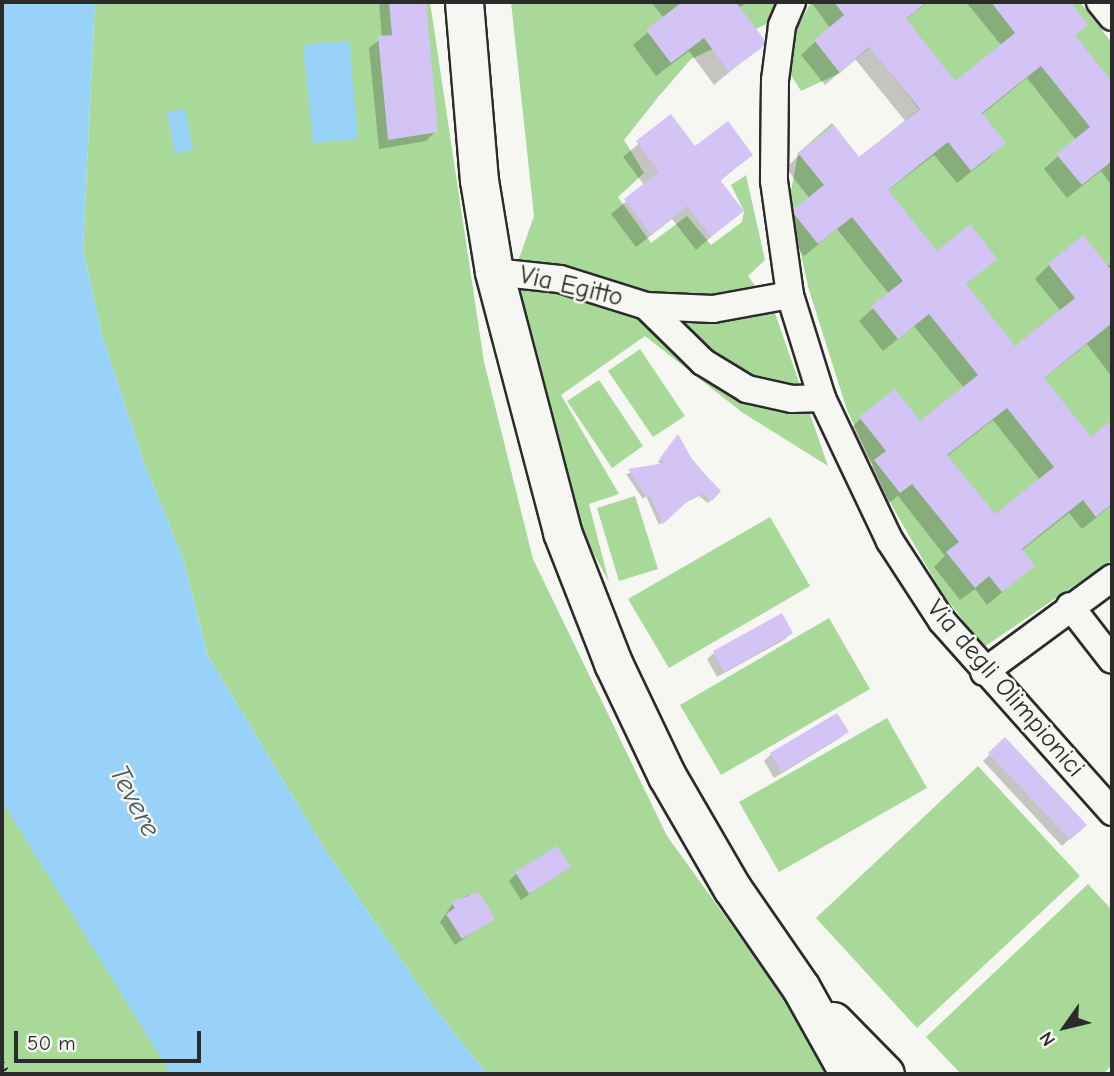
<!DOCTYPE html>
<html>
<head>
<meta charset="utf-8">
<style>
  body { margin:0 }
  #map { position:relative; width:1114px; height:1076px; overflow:hidden; background:#f6f6f2; font-family:"Comic Neue",sans-serif }
  div>[style] { position:absolute }
  .green>* { inset:0; background:#a8d999 }
  .water>* { inset:0; background:#99d2f9 }
  .shadow>* { inset:0; background:#0003 }
  .building>* { inset:0; background:#d4c3f5 }
  .path>* { height:4.5px; margin-top:-2.25px; transform-origin:0; background:repeating-linear-gradient(90deg,#2b2b2b 0 2px,transparent 0 7px) }
  .roads { filter:drop-shadow(2px 0 #2b2b2b) drop-shadow(-2px 0 #2b2b2b) drop-shadow(0 2px #2b2b2b) drop-shadow(0 -2px #2b2b2b) }
  .minor>* { height:26px; margin:-13px; padding:0 13px; transform-origin:13px; border-radius:13px; background:#f6f6f2 }
  .secondary>* { height:37px; margin:-18.5px; padding:0 18.5px; transform-origin:18.5px; border-radius:18.5px; background:#f6f6f2 }
  span { translate:-50% -50%; white-space:nowrap; text-align:center; line-height:1.15; -webkit-text-stroke:5px #f6f6f2; paint-order:stroke }
  .street-label { font-size:26px; color:#2b2b2b }
  .water-label { font-size:28px; color:#46555e; font-style:italic }
  .frame { position:absolute; inset:0; border:4px solid #2b2b2b; pointer-events:none }
  .north { position:absolute; left:1030px; top:992px; width:70px; height:70px; -webkit-text-stroke:5px #f6f6f2; paint-order:stroke; rotate:236deg; font-size:19px; font-weight:700; line-height:28px; text-align:center; color:#2b2b2b }
  .north::after { content:''; display:block; margin:auto; width:24px; height:32px; background:#2b2b2b; clip-path:polygon(50% 0,100% 100%,50% 72%,0 100%) }
  .scale { position:absolute; left:14px; top:1031px; width:187px; height:32px; box-sizing:border-box; border:4px solid #2b2b2b; border-top:0; padding-left:9px; font-size:21px; line-height:24px; white-space:nowrap; color:#2b2b2b; -webkit-text-stroke:5px #f6f6f2; paint-order:stroke }
</style>
</head>
<body>
<div id="map">
  <div class="green">
    <div style="clip-path:polygon(95px 2px,430px 2px,484px 362px,533px 559px,667px 836px,839px 1074px,487px 1074px,433px 1006px,324px 848px,208px 656px,183px 559px,144px 462px,102px 335px,83px 249px)"></div>
    <div style="clip-path:polygon(511px 2px,776px 2px,769px 23px,691px 59px,659px 96px,624px 140px,644px 173px,618px 197px,651px 243px,687px 216px,711px 245px,742px 222px,744px 211px,731px 185px,746px 175px,765px 260px,748px 276px,775px 313px,828px 466px,743px 413px,645px 336px,561px 395px,619px 494px,589px 504px,609px 582px,567px 504px,510px 284px,534px 216px)"></div>
    <div style="clip-path:polygon(811px 2px,1080px 2px,1112px 43px,1112px 560px,984px 647px,942px 593px,887px 497px,847px 410px,809px 290px,789px 202px,798px 153px,832px 123px,859px 158px,919px 109px,870px 47px,840px 73px,801px 91px,786px 67px,791px 39px)"></div>
    <div style="clip-path:polygon(640px 349px,685px 416px,653px 437px,608px 371px)"></div>
    <div style="clip-path:polygon(599px 380px,643px 446px,612px 468px,567px 401px)"></div>
    <div style="clip-path:polygon(635px 496px,658px 569px,619px 581px,597px 508px)"></div>
    <div style="clip-path:polygon(770px 517px,810px 586px,669px 668px,628px 599px)"></div>
    <div style="clip-path:polygon(829px 618px,870px 689px,721px 775px,680px 705px)"></div>
    <div style="clip-path:polygon(887px 718px,927px 788px,779px 872px,739px 802px)"></div>
    <div style="clip-path:polygon(978px 766px,1080px 876px,917px 1028px,816px 918px)"></div>
    <div style="clip-path:polygon(2px 796px,174px 1074px,2px 1074px)"></div>
    <div style="clip-path:polygon(1088px 884px,1112px 910px,1112px 1065px,1103px 1074px,961px 1074px,926px 1037px)"></div>
  </div>
  <div class="water">
    <div style="clip-path:polygon(2px 2px,95px 2px,83px 249px,102px 335px,144px 462px,183px 559px,208px 656px,324px 848px,433px 1006px,487px 1074px,171px 1074px,2px 801px)"></div>
    <div style="clip-path:polygon(349px 41px,358px 139px,313px 143px,303px 45px)"></div>
    <div style="clip-path:polygon(185px 109px,193px 150px,175px 154px,167px 112px)"></div>
  </div>
  <div class="shadow">
    <div style="clip-path:polygon(379px 2px,425px 2px,436px 131px,426px 141px,379px 149px,369px 48px,382px 38px)"></div>
    <div style="clip-path:polygon(651px 2px,747px 2px,739px 8px,762px 45px,714px 85px,689px 51px,656px 76px,633px 45px,664px 18px)"></div>
    <div style="clip-path:polygon(evenodd,811px 2px,928px 2px,905px 20px,955px 84px,1002px 46px,966px 2px,1046px 2px,1050px 8px,1068px 2px,1086px 24px,1074px 36px,1112px 84px,1112px 186px,1101px 171px,1067px 198px,1044px 169px,1076px 140px,1027px 78px,981px 115px,1003px 143px,990px 157px,957px 183px,934px 155px,887px 191px,937px 253px,995px 259px,965px 285px,1015px 348px,1061px 311px,1035px 279px,1049px 265px,1112px 265px,1112px 377px,1087px 344px,1043px 379px,1091px 439px,1112px 422px,1112px 505px,1082px 529px,1069px 513px,1021px 551px,1033px 566px,987px 605px,975px 589px,960px 600px,934px 567px,945px 556px,898px 496px,886px 505px,862px 475px,873px 465px,847px 432px,860px 419px,919px 424px,964px 388px,914px 326px,883px 351px,859px 321px,889px 294px,837px 229px,804px 256px,781px 224px,810px 199px,786px 168px,800px 154px,859px 159px,906px 122px,855px 59px,825px 85px,801px 55px,830px 28px,811px 2px,993px 420px,1040px 480px,994px 516px,946px 457px,993px 420px)"></div>
    <div style="clip-path:polygon(670px 117px,695px 148px,751px 155px,719px 182px,741px 211px,696px 250px,672px 219px,636px 247px,611px 214px,645px 186px,623px 157px)"></div>
    <div style="clip-path:polygon(675px 439px,719px 491px,708px 503px,699px 496px,684px 503px,659px 525px,646px 496px,643px 499px,626px 474px,662px 465px,658px 462px)"></div>
    <div style="clip-path:polygon(782px 617px,791px 633px,784px 640px,717px 677px,707px 659px,714px 653px)"></div>
    <div style="clip-path:polygon(837px 715px,846px 732px,840px 738px,774px 778px,764px 761px,771px 754px)"></div>
    <div style="clip-path:polygon(1005px 740px,1084px 825px,1062px 846px,983px 761px)"></div>
    <div style="clip-path:polygon(569px 867px,521px 900px,509px 881px,516px 874px)"></div>
    <div style="clip-path:polygon(468px 895px,493px 918px,455px 945px,440px 922px,453px 903px)"></div>
  </div>
  <div class="building">
    <div style="clip-path:polygon(389px 2px,426px 2px,438px 132px,388px 140px,378px 36px,392px 35px)"></div>
    <div style="clip-path:polygon(682px 2px,736px 2px,764px 39px,764px 46px,729px 72px,704px 38px,671px 63px,646px 30px)"></div>
    <div style="clip-path:polygon(evenodd,834px 2px,927px 2px,906px 19px,955px 81px,1015px 33px,991px 2px,1070px 2px,1088px 25px,1075px 35px,1112px 82px,1112px 161px,1082px 185px,1056px 154px,1090px 127px,1041px 66px,982px 113px,1006px 143px,971px 171px,948px 142px,888px 190px,937px 251px,970px 224px,997px 259px,966px 284px,1015px 346px,1075px 298px,1048px 264px,1083px 235px,1112px 271px,1112px 323px,1044px 378px,1091px 437px,1112px 420px,1112px 504px,1096px 517px,1083px 500px,1022px 549px,1035px 566px,1002px 592px,989px 576px,975px 588px,946px 552px,959px 542px,912px 484px,900px 493px,874px 460px,886px 451px,859px 417px,895px 389px,920px 421px,978px 375px,929px 314px,898px 339px,871px 306px,903px 281px,852px 217px,818px 244px,794px 214px,794px 209px,824px 185px,798px 153px,834px 125px,859px 157px,920px 109px,869px 47px,840px 73px,814px 40px,844px 15px,834px 2px,1007px 408px,1054px 467px,995px 514px,947px 455px,1007px 408px)"></div>
    <div style="clip-path:polygon(671px 114px,695px 146px,728px 121px,753px 155px,720px 180px,744px 211px,711px 237px,687px 206px,651px 234px,624px 199px,659px 172px,636px 141px)"></div>
    <div style="clip-path:polygon(678px 434px,694px 463px,721px 491px,712px 501px,703px 494px,689px 500px,663px 524px,650px 495px,647px 498px,628px 469px,665px 463px,660px 458px)"></div>
    <div style="clip-path:polygon(782px 613px,793px 633px,724px 672px,713px 651px)"></div>
    <div style="clip-path:polygon(837px 713px,849px 732px,781px 772px,770px 753px)"></div>
    <div style="clip-path:polygon(1005px 737px,1087px 825px,1070px 840px,988px 753px)"></div>
    <div style="clip-path:polygon(557px 846px,571px 867px,529px 894px,515px 872px)"></div>
    <div style="clip-path:polygon(479px 892px,495px 919px,462px 939px,446px 914px,455px 908px,451px 902px)"></div>
  </div>
  <div class="path">
    <div style="left:2px;top:1062px;width:14px;rotate:60deg"></div>
  </div>
  <div class="roads">
    <div class="minor">
      <div style="left:792px;top:2px;width:26px;rotate:113deg"></div>
      <div style="left:782px;top:26px;width:54px;rotate:97.4deg"></div>
      <div style="left:775px;top:80px;width:101px;rotate:90.6deg"></div>
      <div style="left:774px;top:181px;width:115px;rotate:82deg"></div>
      <div style="left:790px;top:295px;width:108px;rotate:72.7deg"></div>
      <div style="left:822px;top:398px;width:158px;rotate:64.6deg"></div>
      <div style="left:890px;top:541px;width:95px;rotate:57deg"></div>
      <div style="left:942px;top:621px;width:256px;rotate:48.3deg"></div>
      <div style="left:1100px;top:2px;width:19px;rotate:51deg"></div>
      <div style="left:494px;top:272px;width:66px;rotate:6.1deg"></div>
      <div style="left:560px;top:279px;width:90px;rotate:17.4deg"></div>
      <div style="left:646px;top:306px;width:67px;rotate:2.6deg"></div>
      <div style="left:713px;top:309px;width:78px;rotate:-10.3deg"></div>
      <div style="left:646px;top:306px;width:80px;rotate:44.5deg"></div>
      <div style="left:703px;top:362px;width:52px;rotate:31.5deg"></div>
      <div style="left:747px;top:389px;width:46px;rotate:12.5deg"></div>
      <div style="left:792px;top:399px;width:30px;rotate:-2deg"></div>
      <div style="left:1070px;top:606px;width:68px;rotate:52.1deg"></div>
      <div style="left:984px;top:672px;width:159px;rotate:-36.3deg"></div>
    </div>
    <div class="secondary">
      <div style="left:464px;top:2px;width:179px;rotate:85.2deg"></div>
      <div style="left:479px;top:180px;width:93px;rotate:80.7deg"></div>
      <div style="left:494px;top:272px;width:269px;rotate:75.3deg"></div>
      <div style="left:562px;top:532px;width:141px;rotate:68.7deg"></div>
      <div style="left:613px;top:663px;width:125px;rotate:64.5deg"></div>
      <div style="left:667px;top:776px;width:129px;rotate:59.9deg"></div>
      <div style="left:732px;top:888px;width:121px;rotate:55.4deg"></div>
      <div style="left:801px;top:988px;width:98px;rotate:60.8deg"></div>
      <div style="left:833px;top:1021px;width:74px;rotate:45.5deg"></div>
    </div>
  </div>
  <div class="street-label">
    <span style="left:571px;top:287px;rotate:13deg">Via Egitto</span>
    <span style="left:1005px;top:689px;rotate:49deg">Via degli Olimpionici</span>
  </div>
  <div class="water-label">
    <span style="left:135px;top:801px;rotate:62deg">Tevere</span>
  </div>
  <div class="frame"></div>
  <div class="north">N</div>
  <div class="scale">50 m</div>
</div>
</body>
</html>
